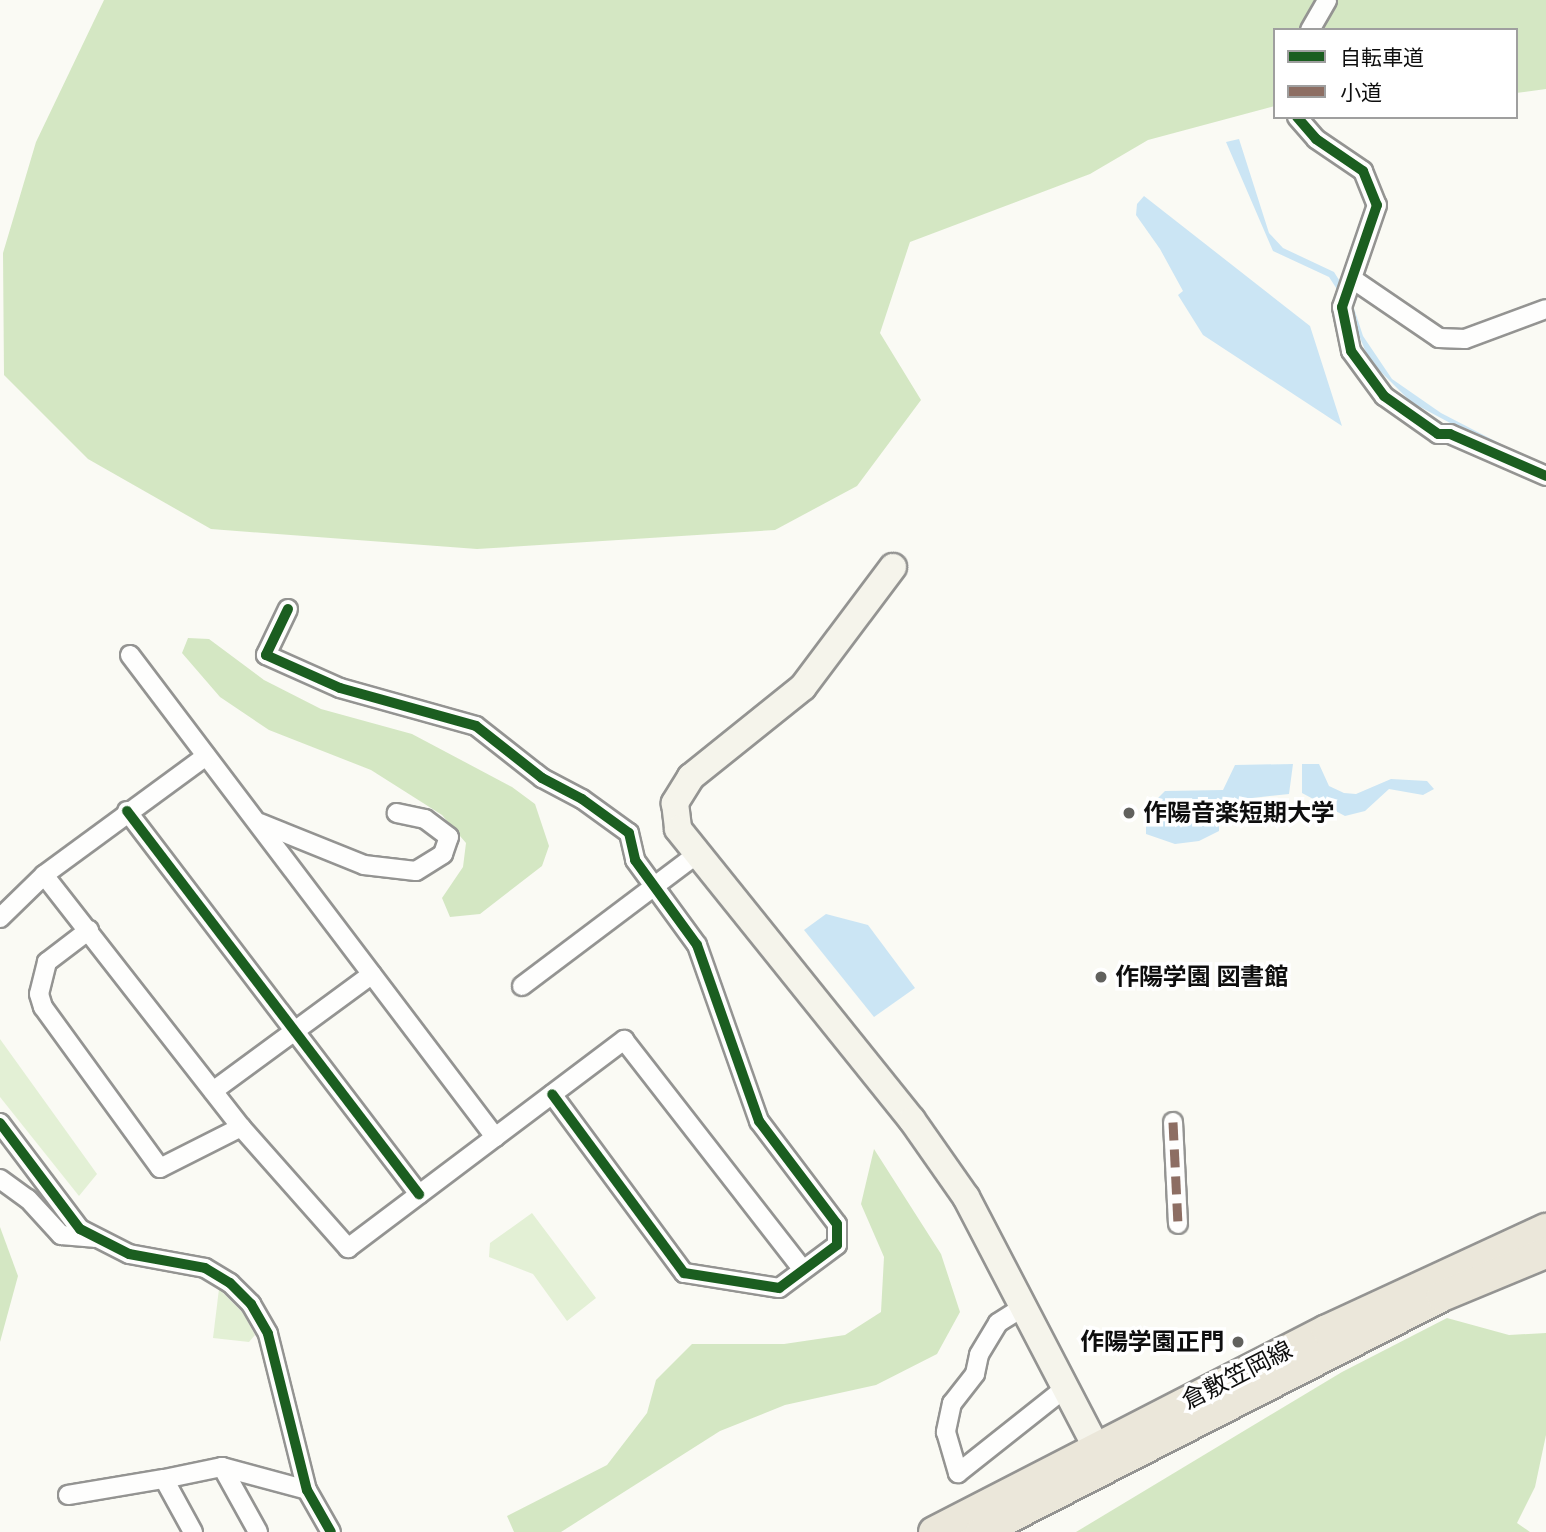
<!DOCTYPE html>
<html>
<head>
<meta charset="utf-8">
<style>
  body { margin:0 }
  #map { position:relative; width:1546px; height:1532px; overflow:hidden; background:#fafaf4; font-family:"Source Serif 4","Noto Sans JP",serif }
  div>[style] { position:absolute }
  .green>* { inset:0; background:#e3f0d5 }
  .forest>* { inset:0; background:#d4e7c3 }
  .water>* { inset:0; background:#cbe5f4 }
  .roads { filter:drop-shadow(2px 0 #949492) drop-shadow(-2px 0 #949492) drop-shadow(0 2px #949492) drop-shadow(0 -2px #949492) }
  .street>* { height:18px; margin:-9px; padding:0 9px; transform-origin:9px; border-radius:9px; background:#fefefd }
  .secondary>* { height:26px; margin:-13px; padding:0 13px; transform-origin:13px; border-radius:13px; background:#f5f4eb }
  .primary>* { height:30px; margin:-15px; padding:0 15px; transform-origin:15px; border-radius:15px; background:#ebe7da }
  .quiet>* { height:9px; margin-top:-4.5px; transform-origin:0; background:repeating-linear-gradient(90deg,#8d6e63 0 18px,transparent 0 27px) }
  .cycleway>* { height:10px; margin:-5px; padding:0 5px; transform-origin:5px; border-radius:5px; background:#1b5e20 }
  .dots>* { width:19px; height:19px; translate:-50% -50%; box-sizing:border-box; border:4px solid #fff; border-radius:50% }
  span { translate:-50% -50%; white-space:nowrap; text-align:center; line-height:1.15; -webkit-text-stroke:7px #fff; paint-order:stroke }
  .poi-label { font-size:24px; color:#0e0e0e; font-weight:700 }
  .left { translate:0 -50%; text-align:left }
  .right { translate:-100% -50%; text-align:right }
  .street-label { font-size:24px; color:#0e0e0e }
  .legend { position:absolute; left:1273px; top:28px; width:245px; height:91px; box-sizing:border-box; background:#fff; border:2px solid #9f9f9f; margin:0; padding:9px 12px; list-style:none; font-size:21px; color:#0e0e0e }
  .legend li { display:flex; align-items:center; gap:14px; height:35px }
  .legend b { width:35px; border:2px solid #9f9f9f }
</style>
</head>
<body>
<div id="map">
  <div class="green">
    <div style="clip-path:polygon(0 1039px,97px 1174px,79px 1196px,0 1097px)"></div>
    <div style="clip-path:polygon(532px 1213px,596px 1298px,567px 1321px,533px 1274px,489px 1257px,490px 1243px)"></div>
    <div style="clip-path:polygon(219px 1289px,243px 1313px,255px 1335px,249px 1342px,213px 1338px)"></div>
  </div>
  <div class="forest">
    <div style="clip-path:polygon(104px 0,1546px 0,1546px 89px,1516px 93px,1516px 30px,1275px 30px,1275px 106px,1148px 140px,1090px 174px,910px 242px,880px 333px,921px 400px,857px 486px,775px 530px,477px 549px,211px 529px,88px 459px,4px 375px,3px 253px,36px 142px)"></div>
    <div style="clip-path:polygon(188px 638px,209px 639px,264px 680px,321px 709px,412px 734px,512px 787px,535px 804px,549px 846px,542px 866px,480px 914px,450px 917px,442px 898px,463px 867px,466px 843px,442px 815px,371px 770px,269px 730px,220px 697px,182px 653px)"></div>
    <div style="clip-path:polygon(874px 1149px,941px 1254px,960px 1312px,937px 1354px,876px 1385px,785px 1405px,720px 1431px,561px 1532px,514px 1532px,507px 1516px,607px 1465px,647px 1413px,656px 1380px,692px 1344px,784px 1344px,845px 1335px,881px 1312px,884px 1257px,861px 1204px)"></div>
    <div style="clip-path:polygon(0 1227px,18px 1276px,0 1342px)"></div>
    <div style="clip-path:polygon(1447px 1318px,1509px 1335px,1546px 1333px,1546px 1435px,1535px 1487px,1517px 1523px,1530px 1532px,1076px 1532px,1342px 1372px)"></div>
  </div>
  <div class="water">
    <div style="clip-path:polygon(1239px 139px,1269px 233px,1283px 248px,1334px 272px,1351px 299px,1363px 336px,1392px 379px,1441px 413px,1524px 456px,1523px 462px,1411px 402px,1369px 360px,1346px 303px,1329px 277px,1273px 251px,1226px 142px)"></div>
    <div style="clip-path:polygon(1144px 196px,1310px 326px,1342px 426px,1203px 335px,1178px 295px,1183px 291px,1160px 249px,1136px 215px,1137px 204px)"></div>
    <div style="clip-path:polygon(1293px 764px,1289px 794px,1252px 798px,1219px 820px,1219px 831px,1199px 841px,1175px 844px,1146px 834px,1146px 810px,1165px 791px,1223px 790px,1235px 765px)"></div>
    <div style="clip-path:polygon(1302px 764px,1319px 764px,1329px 786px,1344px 793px,1356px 794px,1391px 779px,1427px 781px,1434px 789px,1423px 795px,1389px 789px,1365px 811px,1345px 816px,1302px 793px)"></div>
    <div style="clip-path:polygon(826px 914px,868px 925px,915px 988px,874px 1017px,804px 930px)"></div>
  </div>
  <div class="roads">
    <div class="street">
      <div style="left:1310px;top:30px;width:34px;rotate:-60deg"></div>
      <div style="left:1297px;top:117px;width:29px;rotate:49deg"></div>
      <div style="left:1316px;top:139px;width:57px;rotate:34.2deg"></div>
      <div style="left:1363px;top:171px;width:37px;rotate:68deg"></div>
      <div style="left:1377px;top:205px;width:108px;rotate:108.9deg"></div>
      <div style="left:1342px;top:307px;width:45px;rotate:78.4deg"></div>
      <div style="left:1351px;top:351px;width:56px;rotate:53.7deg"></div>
      <div style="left:1384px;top:396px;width:66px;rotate:35.1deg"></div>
      <div style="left:1438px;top:434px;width:12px"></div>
      <div style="left:1450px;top:434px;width:105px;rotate:23.6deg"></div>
      <div style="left:1354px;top:280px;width:103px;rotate:34.3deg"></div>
      <div style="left:1439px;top:338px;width:26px;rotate:2deg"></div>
      <div style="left:1465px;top:339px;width:86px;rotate:-20.3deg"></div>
      <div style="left:288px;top:609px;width:51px;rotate:115.6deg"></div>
      <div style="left:266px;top:655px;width:81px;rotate:24deg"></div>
      <div style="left:340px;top:688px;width:141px;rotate:15.6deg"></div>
      <div style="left:476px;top:726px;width:84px;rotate:38.2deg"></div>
      <div style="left:542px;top:778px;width:45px;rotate:27.7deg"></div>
      <div style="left:582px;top:799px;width:58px;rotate:35.9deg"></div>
      <div style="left:629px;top:833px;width:28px;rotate:77deg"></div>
      <div style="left:635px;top:860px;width:105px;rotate:53.9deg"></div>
      <div style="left:697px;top:945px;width:187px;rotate:70.6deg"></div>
      <div style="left:759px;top:1121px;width:129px;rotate:52.9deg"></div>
      <div style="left:837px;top:1224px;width:21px;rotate:90deg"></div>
      <div style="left:837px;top:1245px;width:72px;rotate:143.4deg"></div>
      <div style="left:779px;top:1288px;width:96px;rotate:-171deg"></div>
      <div style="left:684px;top:1273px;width:222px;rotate:-126.4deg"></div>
      <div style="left:130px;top:655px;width:605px;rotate:52.86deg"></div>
      <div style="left:127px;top:811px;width:482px;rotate:52.7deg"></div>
      <div style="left:260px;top:823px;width:112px;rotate:22deg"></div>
      <div style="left:364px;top:865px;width:52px;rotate:6.6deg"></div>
      <div style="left:416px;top:871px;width:32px;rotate:-32deg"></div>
      <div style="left:443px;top:854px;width:18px;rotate:-71deg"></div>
      <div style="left:449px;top:837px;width:30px;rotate:-143deg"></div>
      <div style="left:425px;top:819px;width:29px;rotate:-168deg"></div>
      <div style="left:44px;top:875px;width:320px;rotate:52deg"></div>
      <div style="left:241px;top:1127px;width:162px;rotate:48.5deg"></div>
      <div style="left:348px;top:1248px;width:346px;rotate:-37deg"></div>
      <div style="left:624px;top:1040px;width:291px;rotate:52.1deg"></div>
      <div style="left:0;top:918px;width:62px;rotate:-44.3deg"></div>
      <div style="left:44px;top:875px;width:201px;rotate:-36.3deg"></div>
      <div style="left:89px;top:930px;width:53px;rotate:142.7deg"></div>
      <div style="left:47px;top:962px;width:33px;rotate:104deg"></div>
      <div style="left:39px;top:994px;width:14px;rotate:73deg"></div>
      <div style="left:43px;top:1007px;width:199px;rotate:54deg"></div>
      <div style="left:160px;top:1168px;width:91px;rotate:-26.8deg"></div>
      <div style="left:522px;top:986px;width:218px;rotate:-37deg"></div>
      <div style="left:213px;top:1091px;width:197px;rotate:-36.3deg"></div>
      <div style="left:1173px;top:1122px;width:102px;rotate:87.2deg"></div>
      <div style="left:0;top:1123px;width:133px;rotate:53deg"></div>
      <div style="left:80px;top:1229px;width:55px;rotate:27deg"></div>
      <div style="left:129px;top:1254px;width:77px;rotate:10.4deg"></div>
      <div style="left:205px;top:1268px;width:29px;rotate:31deg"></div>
      <div style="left:230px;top:1283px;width:30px;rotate:45deg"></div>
      <div style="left:251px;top:1304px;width:34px;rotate:60deg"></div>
      <div style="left:268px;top:1334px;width:161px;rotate:76deg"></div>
      <div style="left:307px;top:1490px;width:48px;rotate:60.3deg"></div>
      <div style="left:0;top:1179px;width:34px;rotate:36deg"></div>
      <div style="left:28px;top:1199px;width:49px;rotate:47.5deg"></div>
      <div style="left:61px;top:1235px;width:33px;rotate:5deg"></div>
      <div style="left:1020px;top:1309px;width:26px;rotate:148deg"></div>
      <div style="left:998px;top:1323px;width:37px;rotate:121deg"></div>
      <div style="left:979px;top:1355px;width:19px;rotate:102deg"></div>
      <div style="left:975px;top:1374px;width:37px;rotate:128deg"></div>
      <div style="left:952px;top:1403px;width:30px;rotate:102deg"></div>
      <div style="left:946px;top:1432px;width:43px;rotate:73.7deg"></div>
      <div style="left:958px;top:1473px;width:135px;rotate:-38.4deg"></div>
      <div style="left:222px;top:1467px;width:74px;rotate:61deg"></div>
      <div style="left:68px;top:1495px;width:97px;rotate:-9.5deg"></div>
      <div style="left:193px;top:1532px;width:60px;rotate:-118.7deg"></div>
      <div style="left:164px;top:1479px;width:59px;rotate:-11.7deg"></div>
      <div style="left:222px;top:1467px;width:88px;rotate:15.1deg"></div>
    </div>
    <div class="secondary">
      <div style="left:893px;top:567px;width:150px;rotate:126.9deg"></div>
      <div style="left:803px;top:687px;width:144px;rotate:141.2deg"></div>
      <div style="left:691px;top:777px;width:31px;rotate:122deg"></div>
      <div style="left:675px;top:803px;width:26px;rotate:83deg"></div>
      <div style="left:678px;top:829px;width:373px;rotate:51.2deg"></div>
      <div style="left:912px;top:1120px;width:94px;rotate:55deg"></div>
      <div style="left:966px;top:1197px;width:303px;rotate:62.5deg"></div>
    </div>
    <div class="primary">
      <div style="left:934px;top:1532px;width:442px;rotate:-27.2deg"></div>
      <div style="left:1327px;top:1330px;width:241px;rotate:-24.8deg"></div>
      <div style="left:981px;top:1532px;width:518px;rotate:-27.11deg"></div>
      <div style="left:1442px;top:1296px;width:113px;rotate:-22.5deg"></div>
    </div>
  </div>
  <div class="quiet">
    <div style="left:1173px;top:1122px;width:102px;rotate:87.2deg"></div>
  </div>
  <div class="cycleway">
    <div style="left:1297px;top:117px;width:29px;rotate:49deg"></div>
    <div style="left:1316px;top:139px;width:57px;rotate:34.2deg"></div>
    <div style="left:1363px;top:171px;width:37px;rotate:68deg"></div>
    <div style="left:1377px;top:205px;width:108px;rotate:108.9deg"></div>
    <div style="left:1342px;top:307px;width:45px;rotate:78.4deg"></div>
    <div style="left:1351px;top:351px;width:56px;rotate:53.7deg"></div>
    <div style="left:1384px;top:396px;width:66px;rotate:35.1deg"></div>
    <div style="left:1438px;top:434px;width:12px"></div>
    <div style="left:1450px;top:434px;width:105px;rotate:23.6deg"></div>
    <div style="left:288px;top:609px;width:51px;rotate:115.6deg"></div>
    <div style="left:266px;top:655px;width:81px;rotate:24deg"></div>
    <div style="left:340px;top:688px;width:141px;rotate:15.6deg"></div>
    <div style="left:476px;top:726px;width:84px;rotate:38.2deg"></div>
    <div style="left:542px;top:778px;width:45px;rotate:27.7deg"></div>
    <div style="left:582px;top:799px;width:58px;rotate:35.9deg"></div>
    <div style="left:629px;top:833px;width:28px;rotate:77deg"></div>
    <div style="left:635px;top:860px;width:105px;rotate:53.9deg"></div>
    <div style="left:697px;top:945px;width:187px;rotate:70.6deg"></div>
    <div style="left:759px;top:1121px;width:129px;rotate:52.9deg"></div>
    <div style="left:837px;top:1224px;width:21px;rotate:90deg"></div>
    <div style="left:837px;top:1245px;width:72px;rotate:143.4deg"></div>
    <div style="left:779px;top:1288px;width:96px;rotate:-171deg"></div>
    <div style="left:684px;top:1273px;width:222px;rotate:-126.4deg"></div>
    <div style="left:127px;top:811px;width:482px;rotate:52.7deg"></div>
    <div style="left:0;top:1123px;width:133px;rotate:53deg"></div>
    <div style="left:80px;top:1229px;width:55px;rotate:27deg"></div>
    <div style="left:129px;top:1254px;width:77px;rotate:10.4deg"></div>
    <div style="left:205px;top:1268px;width:29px;rotate:31deg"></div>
    <div style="left:230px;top:1283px;width:30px;rotate:45deg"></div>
    <div style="left:251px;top:1304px;width:34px;rotate:60deg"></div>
    <div style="left:268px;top:1334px;width:161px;rotate:76deg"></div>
    <div style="left:307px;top:1490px;width:48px;rotate:60.3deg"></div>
  </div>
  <div class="dots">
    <div style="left:1129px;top:813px;background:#61615e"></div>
    <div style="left:1101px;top:977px;background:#61615e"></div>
    <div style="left:1238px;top:1342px;background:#61615e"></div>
  </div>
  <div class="poi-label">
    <span class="left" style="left:1143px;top:813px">作陽音楽短期大学</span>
    <span class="left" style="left:1115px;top:977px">作陽学園 図書館</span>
    <span class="right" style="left:1224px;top:1342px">作陽学園正門</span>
  </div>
  <div class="street-label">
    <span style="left:1237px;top:1375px;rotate:-27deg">倉敷笠岡線</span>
  </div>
  <ul class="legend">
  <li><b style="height:9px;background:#1b5e20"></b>自転車道</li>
  <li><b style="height:9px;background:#8d6e63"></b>小道</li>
  </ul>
</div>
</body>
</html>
